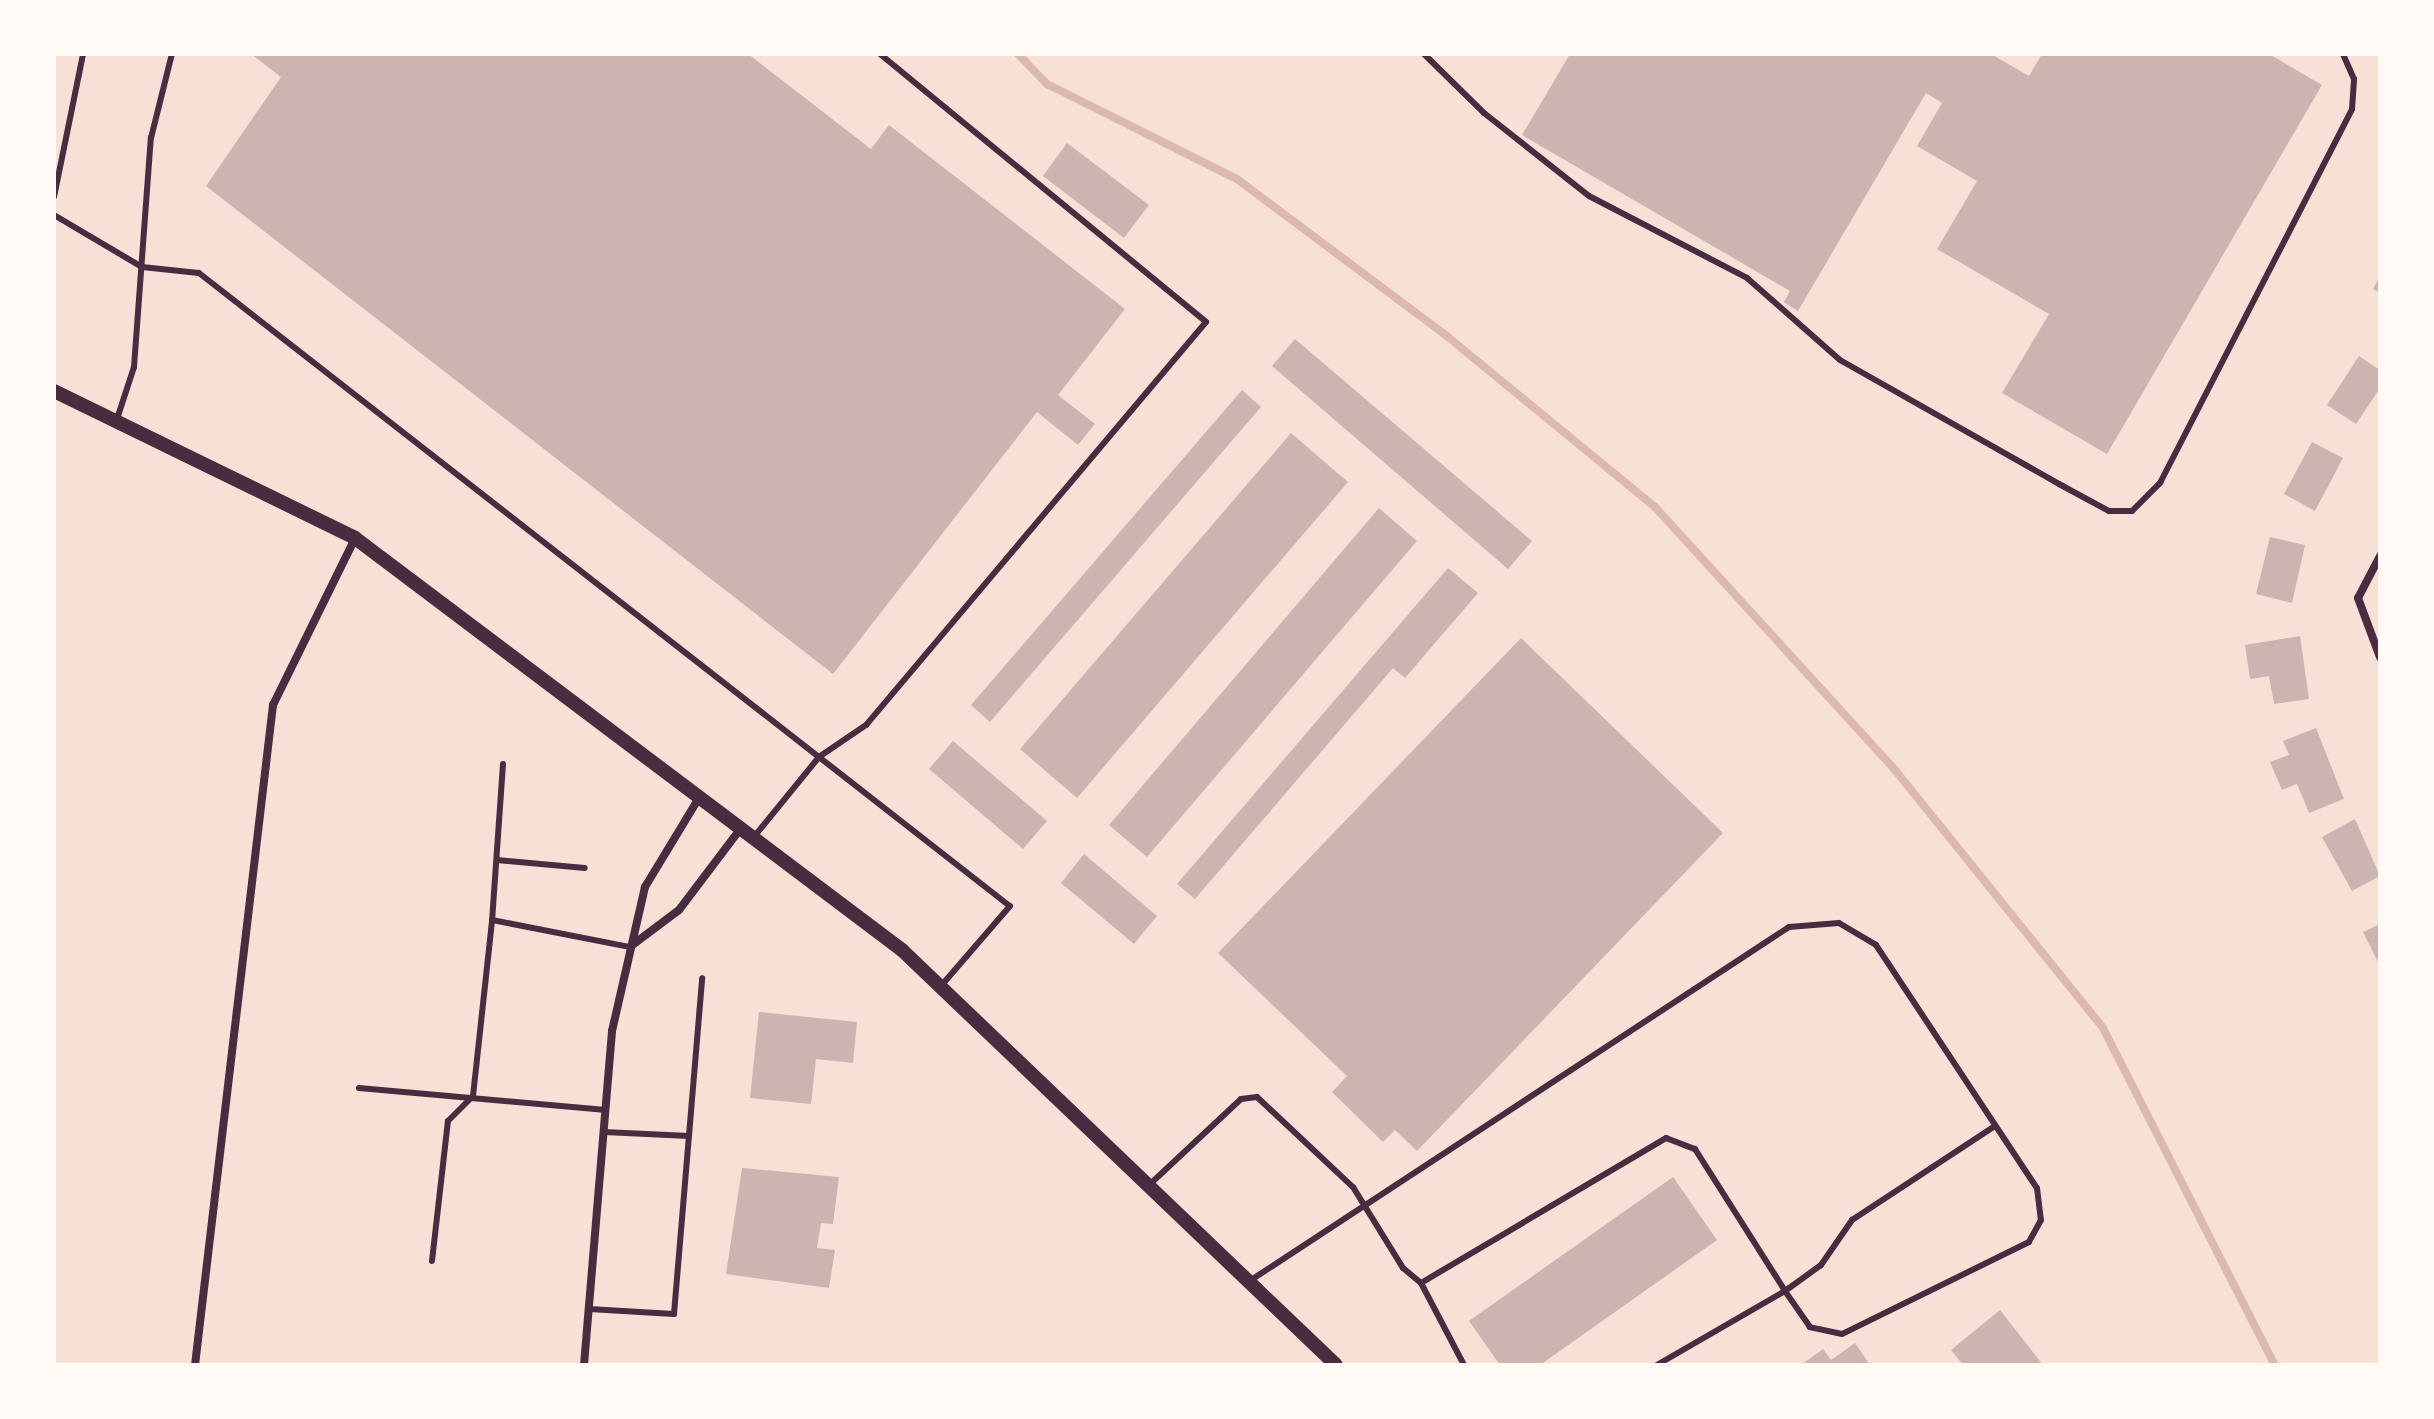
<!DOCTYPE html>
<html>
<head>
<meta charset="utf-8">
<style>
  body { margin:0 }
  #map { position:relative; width:2434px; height:1419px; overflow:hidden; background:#f7e1d7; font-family:Commissioner,sans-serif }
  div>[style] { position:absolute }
  .stream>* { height:8px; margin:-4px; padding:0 4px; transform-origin:4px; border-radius:4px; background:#dcb8b0 }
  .building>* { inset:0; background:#ccb4b1 }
  .service>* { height:6px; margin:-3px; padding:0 3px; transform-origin:3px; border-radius:3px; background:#4a2c40 }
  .minor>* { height:8px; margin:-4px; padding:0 4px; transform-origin:4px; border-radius:4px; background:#4a2c40 }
  .tertiary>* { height:14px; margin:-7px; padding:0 7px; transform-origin:7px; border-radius:7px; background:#4a2c40 }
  span { translate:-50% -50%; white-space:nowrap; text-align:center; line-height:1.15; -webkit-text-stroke:6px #fffaf5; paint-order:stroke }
  .frame { position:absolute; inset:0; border:56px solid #fffaf5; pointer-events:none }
</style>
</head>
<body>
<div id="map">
  <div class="stream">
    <div style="left:1018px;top:54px;width:42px;rotate:46deg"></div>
    <div style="left:1047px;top:84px;width:212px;rotate:26.6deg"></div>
    <div style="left:1237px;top:179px;width:264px;rotate:36.8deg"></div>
    <div style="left:1448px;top:337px;width:268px;rotate:39.4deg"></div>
    <div style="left:1655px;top:507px;width:356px;rotate:47.6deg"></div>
    <div style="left:1895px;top:770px;width:331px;rotate:51.1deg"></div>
    <div style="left:2103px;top:1028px;width:378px;rotate:63deg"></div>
  </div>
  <div class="building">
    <div style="clip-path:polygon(251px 54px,748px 54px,871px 149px,889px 125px,1125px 309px,1058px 395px,1095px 424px,1078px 445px,1037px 412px,833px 674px,206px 186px,281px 77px)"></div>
    <div style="clip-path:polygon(1570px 54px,1991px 54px,2029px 76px,2042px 54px,2269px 54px,2322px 85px,2107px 454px,2002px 393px,2049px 314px,1937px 249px,1977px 181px,1917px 146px,1942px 103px,1926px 93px,1798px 311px,1784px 302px,1790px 291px,1522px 135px)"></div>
    <div style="clip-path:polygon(1067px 143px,1149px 205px,1124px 238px,1043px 176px)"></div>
    <div style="clip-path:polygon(2380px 276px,2380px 293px,2373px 289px)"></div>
    <div style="clip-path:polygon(1295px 339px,1532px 541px,1508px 569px,1272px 366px)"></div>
    <div style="clip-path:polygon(2359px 356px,2380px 370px,2380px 388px,2356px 424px,2327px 405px)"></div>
    <div style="clip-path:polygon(1242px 390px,1261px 407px,990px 722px,971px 705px)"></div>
    <div style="clip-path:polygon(1291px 433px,1348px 482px,1077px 798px,1020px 749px)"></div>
    <div style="clip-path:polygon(2312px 442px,2343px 458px,2315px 511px,2284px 494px)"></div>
    <div style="clip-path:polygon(1379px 508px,1417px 541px,1147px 857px,1109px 825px)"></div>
    <div style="clip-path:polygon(2270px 537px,2305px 545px,2292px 603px,2256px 594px)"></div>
    <div style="clip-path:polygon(1448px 568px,1478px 593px,1405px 678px,1393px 668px,1195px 899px,1177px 884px)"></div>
    <div style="clip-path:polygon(2300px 636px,2309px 699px,2274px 704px,2269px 676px,2250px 679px,2245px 645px)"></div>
    <div style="clip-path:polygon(1521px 638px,1723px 833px,1417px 1151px,1395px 1130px,1383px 1142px,1332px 1092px,1347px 1076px,1218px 953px)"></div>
    <div style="clip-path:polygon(2316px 728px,2344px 799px,2309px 813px,2297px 784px,2282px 790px,2270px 762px,2289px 755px,2283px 741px)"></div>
    <div style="clip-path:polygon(953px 741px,1047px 821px,1023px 849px,929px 769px)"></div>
    <div style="clip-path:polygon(2355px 819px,2380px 876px,2352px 891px,2322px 837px)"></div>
    <div style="clip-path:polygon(1084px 854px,1157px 916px,1134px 944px,1061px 883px)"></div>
    <div style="clip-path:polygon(2380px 924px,2380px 966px,2363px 932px)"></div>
    <div style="clip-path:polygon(759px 1012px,857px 1022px,853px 1063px,816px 1059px,811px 1104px,750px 1098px)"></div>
    <div style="clip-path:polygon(742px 1168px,839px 1177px,833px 1224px,821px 1223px,817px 1248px,835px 1250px,829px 1288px,726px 1274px)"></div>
    <div style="clip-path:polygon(1673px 1177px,1717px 1240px,1540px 1365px,1500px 1365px,1469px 1321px)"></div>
    <div style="clip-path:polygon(2000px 1310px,2043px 1365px,1963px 1365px,1951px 1350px)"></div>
    <div style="clip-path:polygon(1855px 1343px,1870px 1365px,1801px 1365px,1823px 1349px,1831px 1360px)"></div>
  </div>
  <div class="service">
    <div style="left:880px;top:54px;width:422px;rotate:39.4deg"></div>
    <div style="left:1206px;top:322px;width:527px;rotate:130.15deg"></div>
    <div style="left:866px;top:725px;width:57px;rotate:145.8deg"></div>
    <div style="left:819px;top:757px;width:242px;rotate:38deg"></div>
    <div style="left:1010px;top:906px;width:107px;rotate:130.8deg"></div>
    <div style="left:1424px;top:54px;width:84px;rotate:44.5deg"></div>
    <div style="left:1484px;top:113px;width:134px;rotate:38.3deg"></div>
    <div style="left:1589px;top:196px;width:178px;rotate:27.4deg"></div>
    <div style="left:1747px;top:278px;width:124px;rotate:41.4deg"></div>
    <div style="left:1840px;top:360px;width:252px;rotate:29.5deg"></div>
    <div style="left:2059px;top:484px;width:57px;rotate:28.4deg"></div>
    <div style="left:2109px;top:511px;width:23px"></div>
    <div style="left:2132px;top:511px;width:40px;rotate:-45deg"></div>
    <div style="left:2160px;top:483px;width:420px;rotate:-62.8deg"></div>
    <div style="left:2352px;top:109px;width:30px;rotate:-86deg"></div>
    <div style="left:2354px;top:79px;width:27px;rotate:-114deg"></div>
    <div style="left:54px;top:197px;width:146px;rotate:-78.5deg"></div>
    <div style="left:54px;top:215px;width:102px;rotate:30.6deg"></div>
    <div style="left:142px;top:267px;width:57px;rotate:6deg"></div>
    <div style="left:199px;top:273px;width:787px;rotate:37.98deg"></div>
    <div style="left:819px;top:757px;width:104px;rotate:129.2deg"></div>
    <div style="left:117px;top:419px;width:55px;rotate:-71.9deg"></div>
    <div style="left:134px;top:367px;width:230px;rotate:-85.8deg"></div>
    <div style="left:151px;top:138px;width:87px;rotate:-76deg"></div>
    <div style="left:503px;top:764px;width:156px;rotate:94deg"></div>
    <div style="left:492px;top:920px;width:141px;rotate:11.1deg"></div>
    <div style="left:497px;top:860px;width:88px;rotate:5.2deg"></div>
    <div style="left:359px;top:1088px;width:248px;rotate:5.1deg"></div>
    <div style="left:604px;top:1132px;width:85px;rotate:2.7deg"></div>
    <div style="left:1148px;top:1186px;width:127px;rotate:-43.1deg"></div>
    <div style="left:1241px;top:1099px;width:16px;rotate:-7deg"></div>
    <div style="left:1257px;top:1097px;width:132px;rotate:43.2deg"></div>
    <div style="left:1353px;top:1187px;width:95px;rotate:58.3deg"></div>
    <div style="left:1403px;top:1268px;width:23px;rotate:40deg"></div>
    <div style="left:1421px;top:1283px;width:93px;rotate:62.3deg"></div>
    <div style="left:432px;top:1261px;width:141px;rotate:-83.5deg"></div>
    <div style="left:448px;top:1121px;width:35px;rotate:-45deg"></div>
    <div style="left:473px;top:1096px;width:177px;rotate:-83.8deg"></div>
    <div style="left:1248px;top:1282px;width:647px;rotate:-33.27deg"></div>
    <div style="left:1789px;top:927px;width:50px;rotate:-4.6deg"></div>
    <div style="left:1839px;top:923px;width:43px;rotate:30.7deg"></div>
    <div style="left:1876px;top:945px;width:291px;rotate:56.5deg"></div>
    <div style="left:2037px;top:1188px;width:32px;rotate:83deg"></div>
    <div style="left:2041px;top:1220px;width:25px;rotate:119deg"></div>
    <div style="left:2029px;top:1242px;width:208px;rotate:153.8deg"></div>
    <div style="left:1842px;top:1334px;width:33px;rotate:-168deg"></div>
    <div style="left:1810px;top:1327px;width:44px;rotate:-124.8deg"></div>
    <div style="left:1785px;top:1291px;width:148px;rotate:150deg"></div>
    <div style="left:1421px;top:1283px;width:285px;rotate:-30.6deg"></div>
    <div style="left:1666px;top:1138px;width:31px;rotate:21deg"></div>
    <div style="left:1695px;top:1149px;width:168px;rotate:57.6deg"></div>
    <div style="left:1785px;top:1291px;width:44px;rotate:-35.8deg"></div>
    <div style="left:1821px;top:1265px;width:55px;rotate:-55.4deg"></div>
    <div style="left:1852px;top:1220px;width:171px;rotate:-33.3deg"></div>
    <div style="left:589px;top:1309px;width:85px;rotate:3.4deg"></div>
    <div style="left:674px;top:1314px;width:337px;rotate:-85.2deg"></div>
  </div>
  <div class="minor">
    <div style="left:2380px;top:556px;width:47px;rotate:117.6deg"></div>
    <div style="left:2358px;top:598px;width:63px;rotate:69.6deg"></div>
    <div style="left:631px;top:946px;width:60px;rotate:-36.9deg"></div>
    <div style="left:679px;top:910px;width:103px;rotate:-52.9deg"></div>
    <div style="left:195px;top:1365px;width:665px;rotate:-83.26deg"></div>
    <div style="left:273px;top:705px;width:186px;rotate:-63.8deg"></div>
    <div style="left:584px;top:1365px;width:335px;rotate:-85.2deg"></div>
    <div style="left:612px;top:1031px;width:148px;rotate:-77.1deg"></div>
    <div style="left:645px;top:887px;width:104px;rotate:-58.8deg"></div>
  </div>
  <div class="tertiary">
    <div style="left:54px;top:391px;width:335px;rotate:26deg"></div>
    <div style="left:355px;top:538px;width:685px;rotate:36.99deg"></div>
    <div style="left:902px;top:950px;width:600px;rotate:43.72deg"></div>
  </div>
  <div class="frame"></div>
</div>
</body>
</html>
